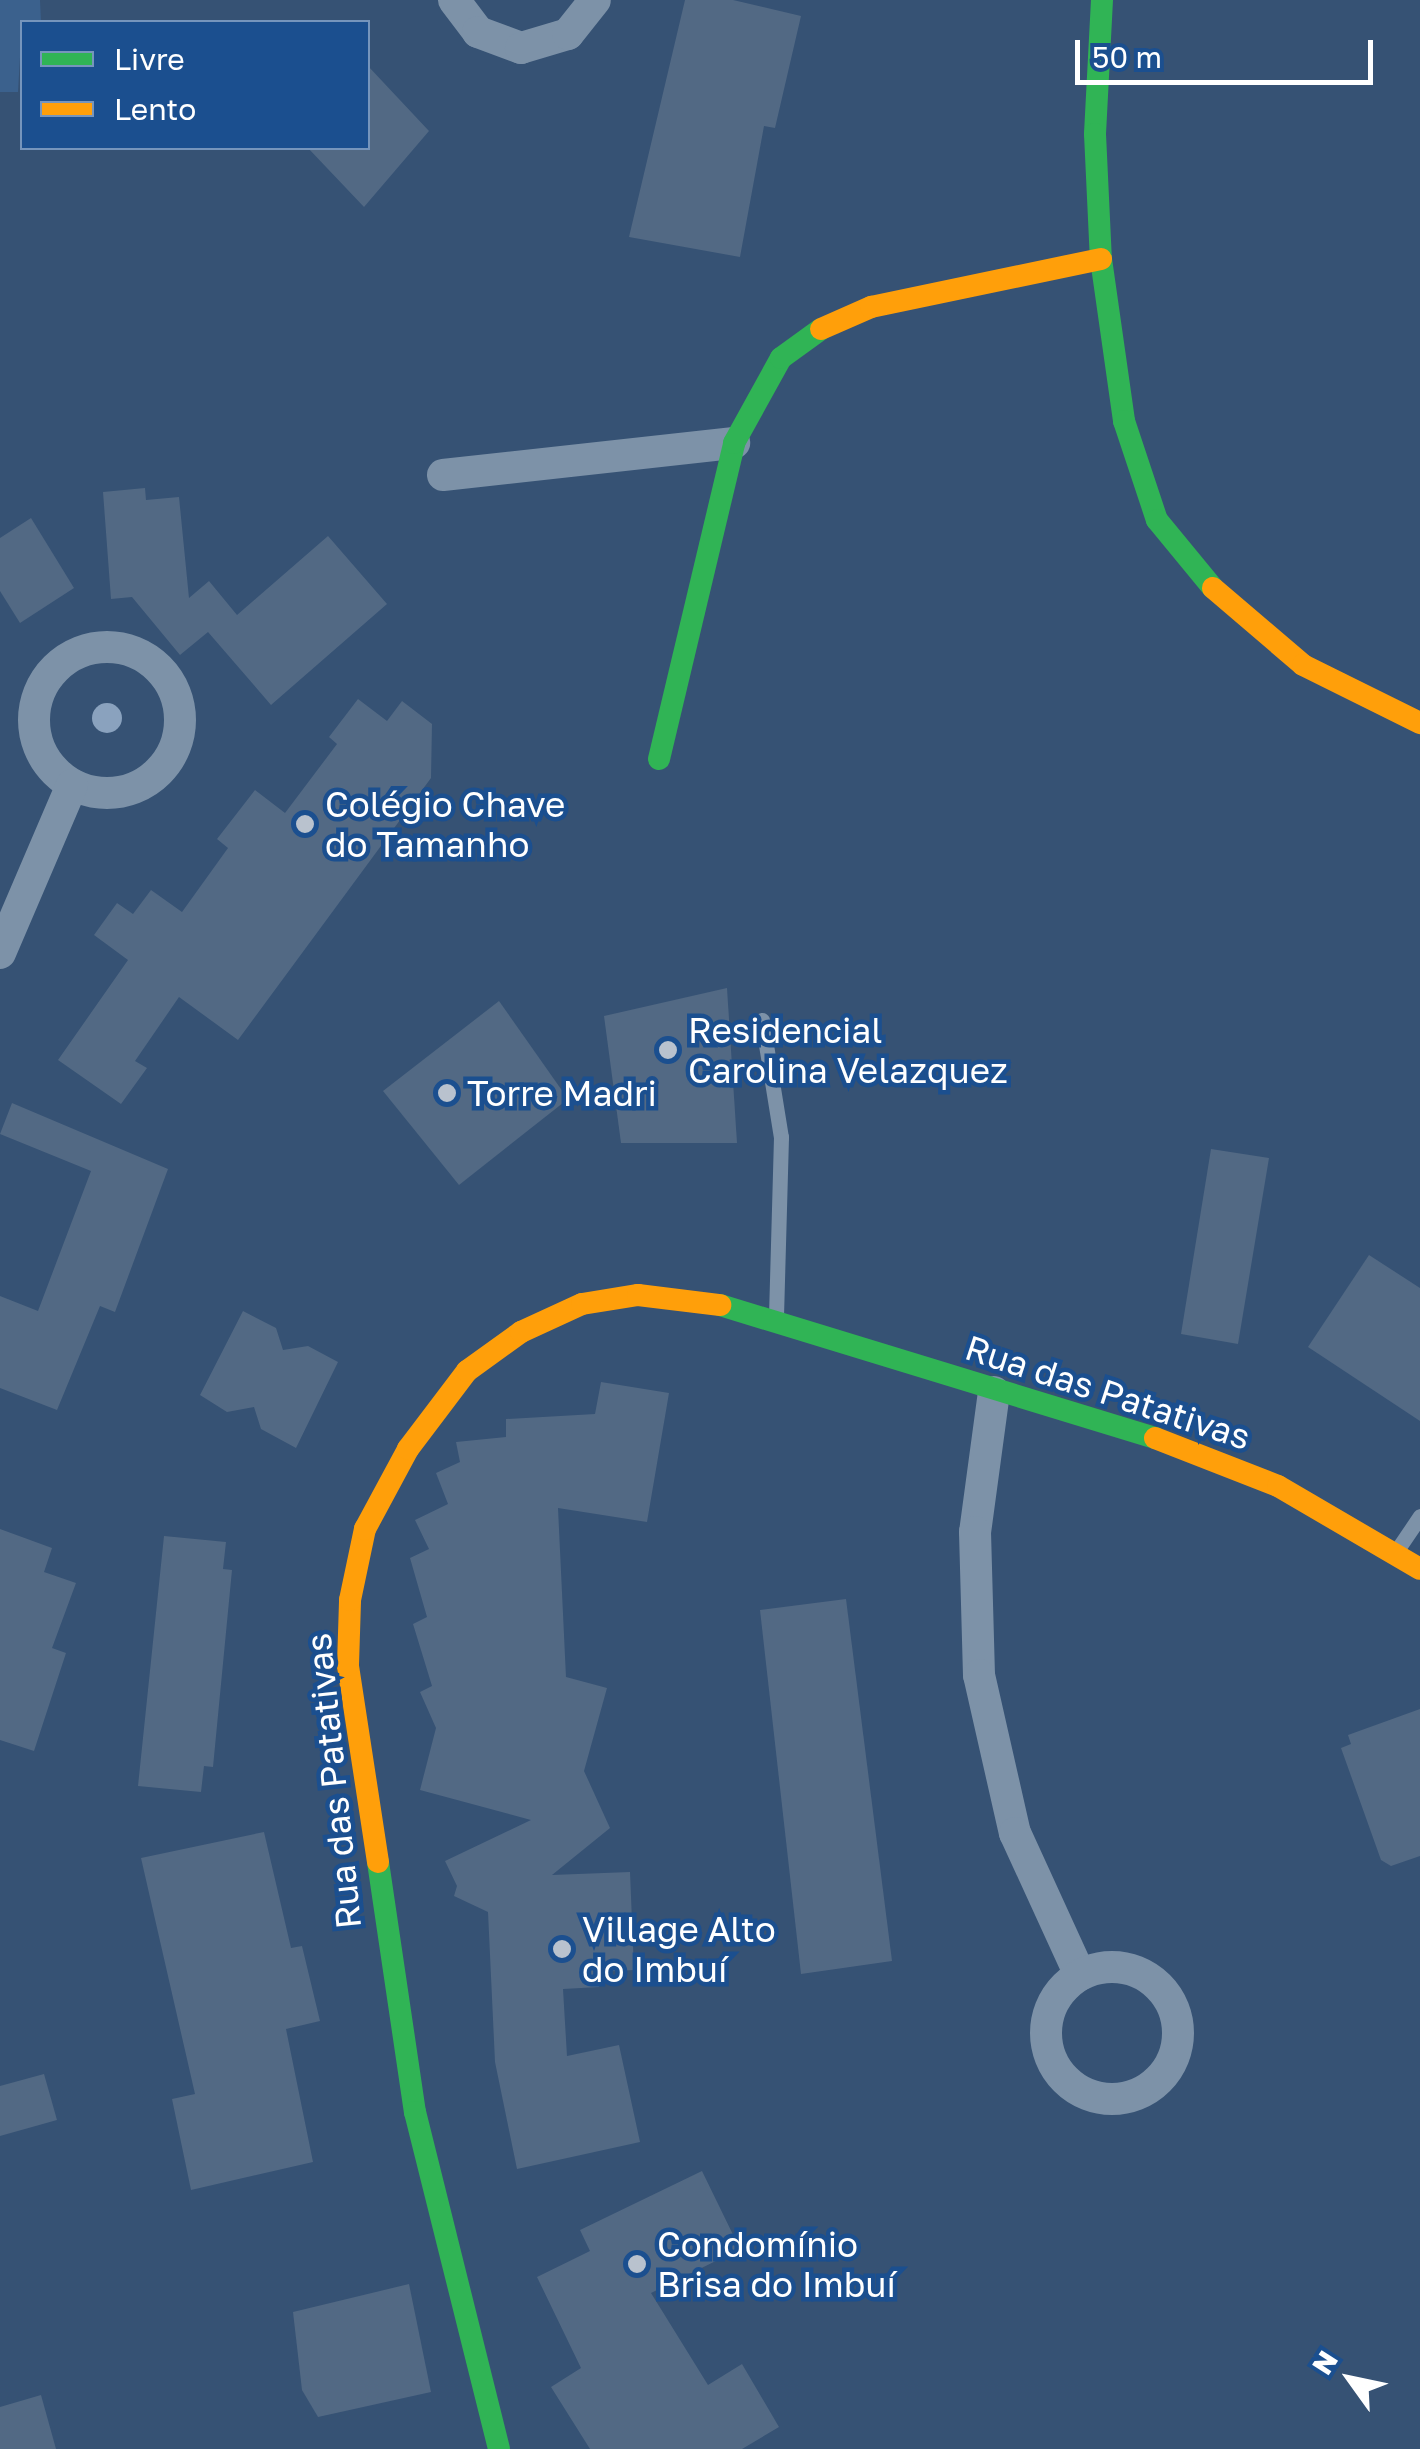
<!DOCTYPE html>
<html>
<head>
<meta charset="utf-8">
<style>
  body { margin:0 }
  #map { position:relative; width:1420px; height:2449px; overflow:hidden; background:#365274; font-family:"Golos Text",sans-serif }
  div>[style] { position:absolute }
  .water>* { inset:0; background:#3b618d }
  .building>* { inset:0; background:#526984 }
  .lane>* { height:15px; margin:-7.5px; padding:0 7.5px; transform-origin:7.5px; border-radius:7.5px; background:#7d92a8 }
  .street>* { height:32px; margin:-16px; padding:0 16px; transform-origin:16px; border-radius:16px; background:#7d92a8 }
  .street>.ring { margin:-16px; padding:0; box-sizing:content-box; background:none; border:32px solid #7d92a8; border-radius:50% }
  .fast>* { height:22px; margin:-11px; padding:0 11px; transform-origin:11px; border-radius:11px; background:#30b455 }
  .slow>* { height:22px; margin:-11px; padding:0 11px; transform-origin:11px; border-radius:11px; background:#ff9f0a }
  .trees>* { width:30px; height:30px; margin:-15px; border-radius:50%; background:#8aa2be }
  .dots>* { width:28px; height:28px; translate:-50% -50%; box-sizing:border-box; border:5px solid #1b4f8f; border-radius:50% }
  span { translate:-50% -50%; white-space:nowrap; text-align:center; line-height:1.15; -webkit-text-stroke:9px #1b4f8f; paint-order:stroke }
  .poi-label { font-size:35px; color:#fff }
  .left { translate:0 -50%; text-align:left }
  .street-label { font-size:35px; color:#fff }
  .legend { position:absolute; left:20px; top:20px; width:350px; height:130px; box-sizing:border-box; background:#1b4f8f; border:2px solid #7695bc; margin:0; padding:12px 18px; list-style:none; font-size:30px; color:#fff }
  .legend li { display:flex; align-items:center; gap:20px; height:50px }
  .legend b { width:50px; border:2px solid #7695bc }
  .north { position:absolute; left:1300px; top:2329px; width:100px; height:100px; -webkit-text-stroke:8px #1b4f8f; paint-order:stroke; rotate:303deg; font-size:28px; font-weight:700; line-height:40px; text-align:center; color:#fff }
  .north::after { content:''; display:block; margin:auto; width:35px; height:45px; background:#fff; clip-path:polygon(50% 0,100% 100%,50% 72%,0 100%) }
  .scale { position:absolute; left:1075px; top:40px; width:298px; height:45px; box-sizing:border-box; border:5px solid #fff; border-top:0; padding-left:12px; font-size:30px; line-height:35px; white-space:nowrap; color:#fff; -webkit-text-stroke:8px #1b4f8f; paint-order:stroke }
</style>
</head>
<body>
<div id="map">
  <div class="water">
    <div style="clip-path:polygon(0 0,40px 0,41px 22px,22px 22px,18px 92px,0 92px)"></div>
  </div>
  <div class="building">
    <div style="clip-path:polygon(685px 0,733px 0,801px 16px,775px 128px,764px 126px,740px 257px,629px 237px)"></div>
    <div style="clip-path:polygon(368px 66px,429px 131px,364px 207px,308px 148px,368px 148px)"></div>
    <div style="clip-path:polygon(145px 488px,146px 500px,179px 497px,189px 598px,209px 581px,237px 615px,328px 536px,387px 604px,271px 705px,208px 632px,180px 655px,132px 597px,111px 599px,103px 492px)"></div>
    <div style="clip-path:polygon(31px 518px,74px 588px,20px 623px,0 591px,0 538px)"></div>
    <div style="clip-path:polygon(358px 699px,387px 721px,402px 701px,432px 724px,431px 778px,238px 1040px,179px 997px,135px 1061px,147px 1068px,121px 1104px,58px 1060px,128px 960px,94px 935px,117px 903px,133px 914px,151px 890px,182px 912px,228px 848px,217px 839px,255px 790px,285px 813px,337px 744px,329px 737px)"></div>
    <div style="clip-path:polygon(727px 988px,737px 1143px,621px 1143px,604px 1016px)"></div>
    <div style="clip-path:polygon(499px 1001px,568px 1099px,459px 1185px,383px 1091px)"></div>
    <div style="clip-path:polygon(12px 1103px,168px 1169px,115px 1312px,100px 1306px,57px 1410px,0 1388px,0 1296px,38px 1311px,91px 1171px,0 1134px)"></div>
    <div style="clip-path:polygon(1211px 1149px,1269px 1158px,1238px 1344px,1181px 1334px)"></div>
    <div style="clip-path:polygon(1369px 1255px,1420px 1288px,1420px 1421px,1308px 1347px)"></div>
    <div style="clip-path:polygon(243px 1311px,276px 1328px,283px 1350px,308px 1346px,338px 1362px,296px 1448px,261px 1429px,254px 1407px,227px 1412px,200px 1395px)"></div>
    <div style="clip-path:polygon(601px 1382px,669px 1393px,647px 1522px,558px 1508px,566px 1677px,607px 1688px,584px 1771px,610px 1828px,552px 1875px,630px 1872px,634px 1970px,598px 1972px,599px 1987px,563px 1989px,567px 2056px,619px 2045px,640px 2142px,517px 2169px,495px 2062px,488px 1912px,454px 1896px,457px 1886px,445px 1861px,531px 1820px,420px 1790px,436px 1728px,420px 1692px,432px 1686px,413px 1624px,427px 1617px,410px 1558px,429px 1549px,415px 1520px,448px 1504px,436px 1473px,460px 1462px,456px 1442px,506px 1437px,506px 1419px,595px 1414px)"></div>
    <div style="clip-path:polygon(0 1529px,52px 1548px,44px 1572px,76px 1583px,52px 1648px,66px 1653px,34px 1751px,0 1740px)"></div>
    <div style="clip-path:polygon(164px 1536px,226px 1542px,223px 1569px,232px 1570px,213px 1767px,204px 1766px,201px 1792px,138px 1786px)"></div>
    <div style="clip-path:polygon(846px 1599px,892px 1961px,801px 1974px,760px 1610px)"></div>
    <div style="clip-path:polygon(1420px 1709px,1420px 1856px,1391px 1866px,1381px 1860px,1341px 1748px,1351px 1744px,1348px 1735px)"></div>
    <div style="clip-path:polygon(264px 1832px,291px 1948px,302px 1946px,320px 2021px,286px 2029px,313px 2162px,191px 2190px,172px 2099px,195px 2094px,141px 1858px)"></div>
    <div style="clip-path:polygon(44px 2074px,57px 2120px,0 2136px,0 2086px)"></div>
    <div style="clip-path:polygon(702px 2171px,740px 2249px,651px 2293px,708px 2385px,742px 2364px,779px 2427px,742px 2449px,590px 2449px,551px 2387px,581px 2368px,537px 2277px,590px 2251px,580px 2230px)"></div>
    <div style="clip-path:polygon(409px 2284px,431px 2392px,318px 2417px,302px 2390px,293px 2312px)"></div>
    <div style="clip-path:polygon(41px 2395px,56px 2449px,0 2449px,0 2407px)"></div>
  </div>
  <div class="lane">
    <div style="left:762px;top:1020px;width:119px;rotate:80.8deg"></div>
    <div style="left:781px;top:1137px;width:176px;rotate:91.6deg"></div>
    <div style="left:1397px;top:1550px;width:41px;rotate:-55.9deg"></div>
  </div>
  <div class="street">
    <div style="left:454px;top:0;width:40px;rotate:53deg"></div>
    <div style="left:478px;top:32px;width:46px;rotate:20.4deg"></div>
    <div style="left:521px;top:48px;width:49px;rotate:-16.6deg"></div>
    <div style="left:568px;top:34px;width:43px;rotate:-51.5deg"></div>
    <div style="left:443px;top:475px;width:293px;rotate:-6.3deg"></div>
    <div class="ring" style="left:34px;top:647px;width:114px;height:114px"></div>
    <div style="left:0;top:953px;width:183px;rotate:-66.8deg"></div>
    <div style="left:994px;top:1392px;width:141px;rotate:97.7deg"></div>
    <div style="left:975px;top:1532px;width:143px;rotate:88.4deg"></div>
    <div style="left:979px;top:1675px;width:162px;rotate:77.2deg"></div>
    <div style="left:1015px;top:1833px;width:156px;rotate:65.4deg"></div>
    <div class="ring" style="left:1046px;top:1967px;width:100px;height:100px"></div>
  </div>
  <div class="fast">
    <div style="left:1102px;top:0;width:134px;rotate:93deg"></div>
    <div style="left:1095px;top:134px;width:125px;rotate:87.3deg"></div>
    <div style="left:1101px;top:259px;width:164px;rotate:81.9deg"></div>
    <div style="left:1124px;top:421px;width:104px;rotate:71.6deg"></div>
    <div style="left:1157px;top:520px;width:88px;rotate:50.5deg"></div>
    <div style="left:659px;top:759px;width:325px;rotate:-76.6deg"></div>
    <div style="left:734px;top:443px;width:97px;rotate:-61.1deg"></div>
    <div style="left:781px;top:358px;width:49px;rotate:-35.9deg"></div>
    <div style="left:720px;top:1305px;width:455px;rotate:17deg"></div>
    <div style="left:378px;top:1862px;width:253px;rotate:81.6deg"></div>
    <div style="left:415px;top:2112px;width:347px;rotate:76deg"></div>
  </div>
  <div class="slow">
    <div style="left:821px;top:329px;width:55px;rotate:-23.7deg"></div>
    <div style="left:871px;top:307px;width:235px;rotate:-11.8deg"></div>
    <div style="left:1213px;top:588px;width:118px;rotate:40.5deg"></div>
    <div style="left:1303px;top:665px;width:131px;rotate:26.4deg"></div>
    <div style="left:1155px;top:1438px;width:132px;rotate:21.3deg"></div>
    <div style="left:1278px;top:1486px;width:164px;rotate:30.3deg"></div>
    <div style="left:378px;top:1862px;width:199px;rotate:-98.7deg"></div>
    <div style="left:348px;top:1665px;width:65px;rotate:-88.2deg"></div>
    <div style="left:350px;top:1600px;width:73px;rotate:-78.1deg"></div>
    <div style="left:365px;top:1529px;width:91px;rotate:-61.7deg"></div>
    <div style="left:408px;top:1449px;width:98px;rotate:-52.9deg"></div>
    <div style="left:467px;top:1371px;width:67px;rotate:-35.8deg"></div>
    <div style="left:521px;top:1332px;width:67px;rotate:-24.7deg"></div>
    <div style="left:582px;top:1304px;width:57px;rotate:-9.1deg"></div>
    <div style="left:638px;top:1295px;width:83px;rotate:7deg"></div>
  </div>
  <div class="trees">
    <div style="left:107px;top:718px"></div>
  </div>
  <div class="dots">
    <div style="left:305px;top:824px;background:#b9c2ce"></div>
    <div style="left:668px;top:1050px;background:#b9c2ce"></div>
    <div style="left:447px;top:1093px;background:#b9c2ce"></div>
    <div style="left:562px;top:1949px;background:#b9c2ce"></div>
    <div style="left:637px;top:2264px;background:#b9c2ce"></div>
  </div>
  <div class="poi-label">
    <span class="left" style="left:325px;top:824px">Colégio Chave<br>do Tamanho</span>
    <span class="left" style="left:688px;top:1050px">Residencial<br>Carolina Velazquez</span>
    <span class="left" style="left:467px;top:1093px">Torre Madri</span>
    <span class="left" style="left:582px;top:1949px">Village Alto<br>do Imbuí</span>
    <span class="left" style="left:657px;top:2264px">Condomínio<br>Brisa do Imbuí</span>
  </div>
  <div class="street-label">
    <span style="left:1108px;top:1392px;rotate:18deg">Rua das Patativas</span>
    <span style="left:333px;top:1781px;rotate:-96deg">Rua das Patativas</span>
  </div>
  <ul class="legend">
  <li><b style="height:12px;background:#30b455"></b>Livre</li>
  <li><b style="height:12px;background:#ff9f0a"></b>Lento</li>
  </ul>
  <div class="north">N</div>
  <div class="scale">50 m</div>
</div>
</body>
</html>
